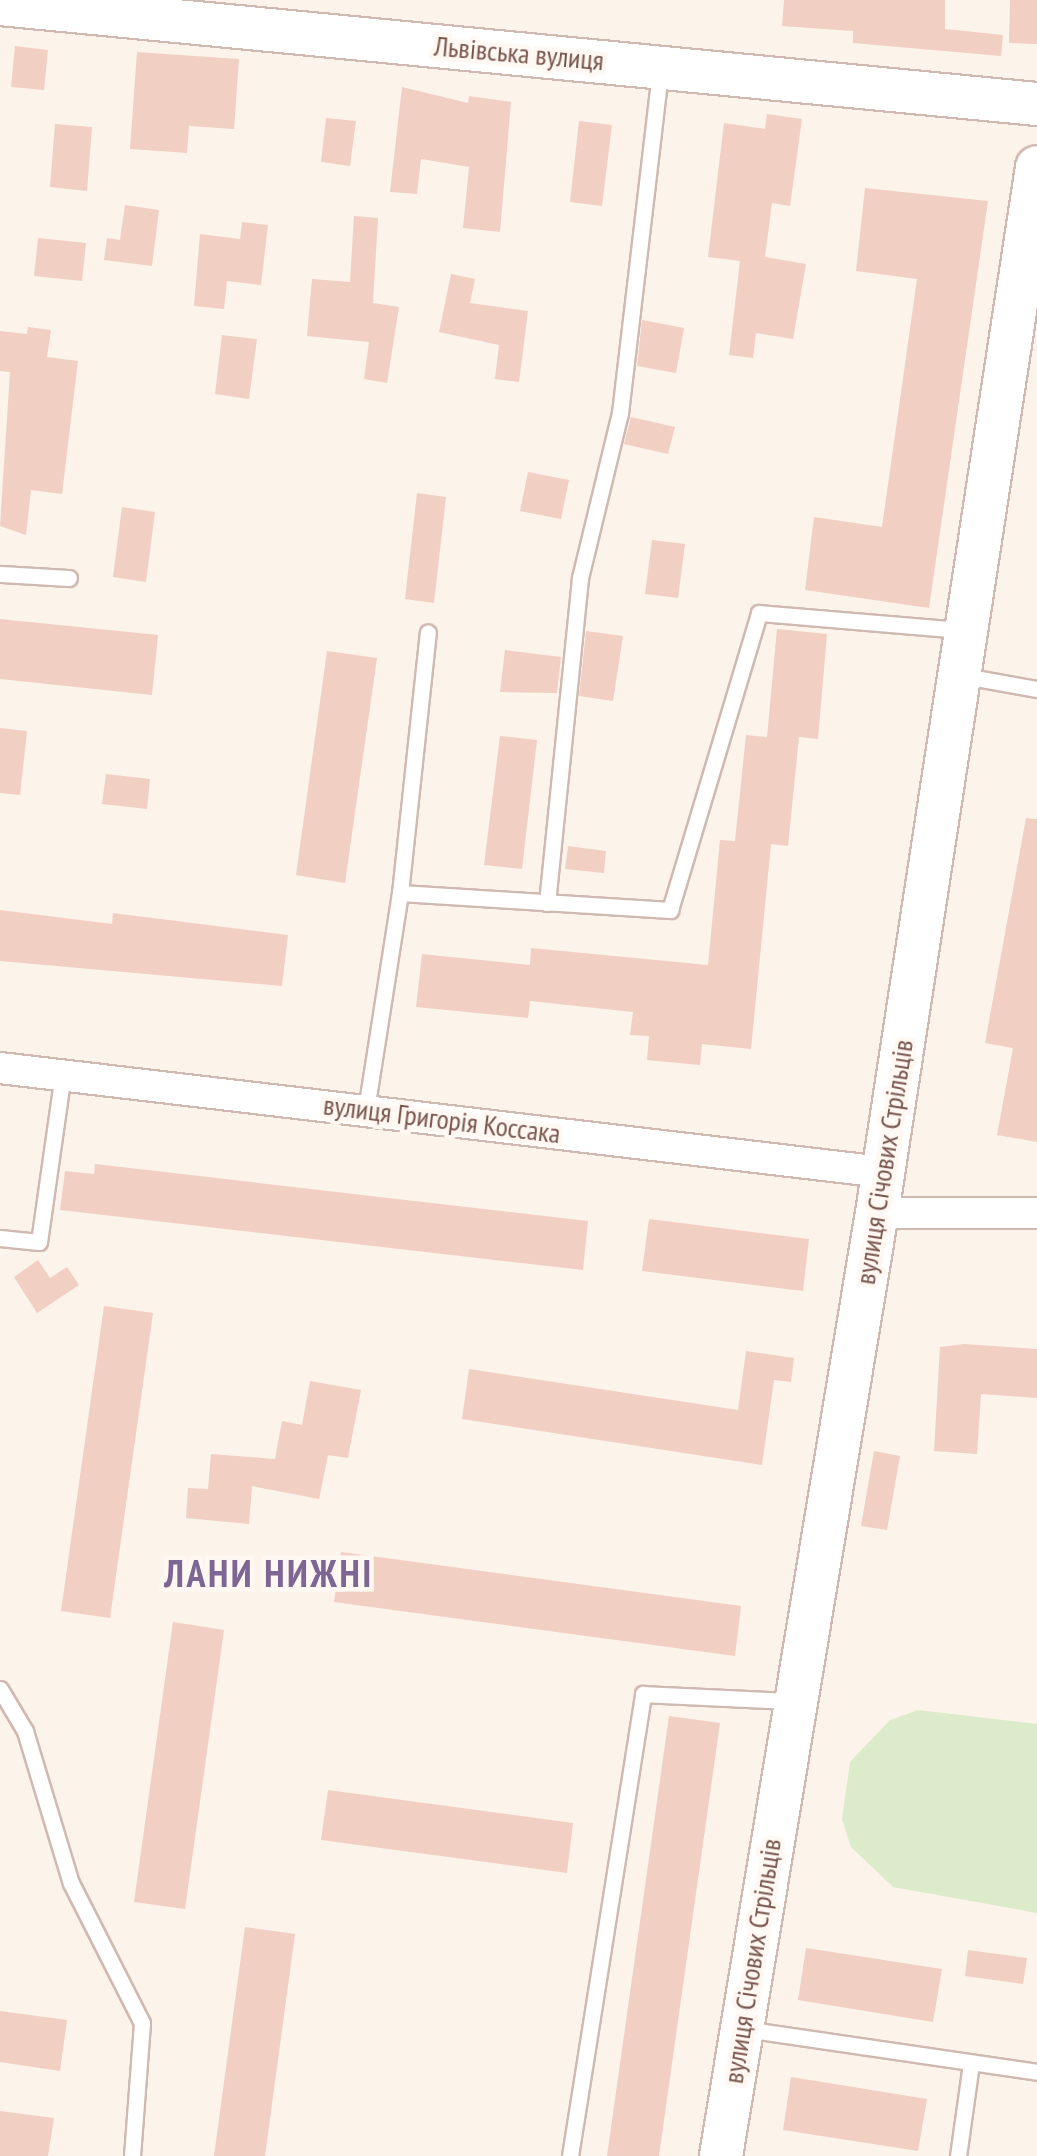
<!DOCTYPE html>
<html>
<head>
<meta charset="utf-8">
<style>
  body { margin:0 }
  #map { position:relative; width:1037px; height:2156px; overflow:hidden; background:#fcf3eb; font-family:"PT Sans Narrow",sans-serif }
  div>[style] { position:absolute }
  .green>* { inset:0; background:#dcebc9 }
  .building>* { inset:0; background:#f1cfc3 }
  .roads { filter:drop-shadow(2px 0 #cfb9b0) drop-shadow(-2px 0 #cfb9b0) drop-shadow(0 2px #cfb9b0) drop-shadow(0 -2px #cfb9b0) }
  .lane>* { height:15px; margin:-7.5px; padding:0 7.5px; transform-origin:7.5px; border-radius:7.5px; background:#fff }
  .street>* { height:30px; margin:-15px; padding:0 15px; transform-origin:15px; border-radius:15px; background:#fff }
  .secondary>* { height:42px; margin:-21px; padding:0 21px; transform-origin:21px; border-radius:21px; background:#fff }
  span { translate:-50% -50%; white-space:nowrap; text-align:center; line-height:1.15; -webkit-text-stroke:9px #fff8f2; paint-order:stroke }
  .street-label { font-size:28px; color:#78564e }
  .district-label { font-size:38px; color:#7d6693; font-weight:700; letter-spacing:2.5px }
</style>
</head>
<body>
<div id="map">
  <div class="green">
    <div style="clip-path:polygon(918px 1710px,1037px 1724px,1037px 1913px,893px 1887px,851px 1847px,842px 1819px,850px 1762px,890px 1720px)"></div>
  </div>
  <div class="building">
    <div style="clip-path:polygon(784px 0,945px 0,945px 29px,1003px 35px,1001px 56px,853px 43px,853px 31px,782px 26px)"></div>
    <div style="clip-path:polygon(1010px 0,1037px 0,1037px 44px,1009px 43px)"></div>
    <div style="clip-path:polygon(15px 46px,48px 50px,44px 90px,11px 87px)"></div>
    <div style="clip-path:polygon(137px 52px,239px 59px,234px 129px,189px 126px,187px 153px,130px 149px)"></div>
    <div style="clip-path:polygon(402px 87px,468px 103px,469px 96px,511px 102px,500px 232px,463px 228px,469px 167px,421px 159px,417px 194px,390px 192px)"></div>
    <div style="clip-path:polygon(767px 114px,802px 119px,790px 206px,772px 203px,765px 257px,806px 264px,793px 339px,756px 333px,753px 358px,729px 355px,740px 261px,708px 257px,724px 123px,765px 129px)"></div>
    <div style="clip-path:polygon(326px 118px,356px 121px,350px 166px,321px 162px)"></div>
    <div style="clip-path:polygon(579px 121px,612px 125px,602px 206px,570px 202px)"></div>
    <div style="clip-path:polygon(55px 124px,92px 127px,87px 191px,50px 187px)"></div>
    <div style="clip-path:polygon(865px 188px,988px 201px,929px 608px,805px 590px,814px 517px,882px 527px,917px 279px,856px 271px)"></div>
    <div style="clip-path:polygon(125px 205px,159px 210px,152px 266px,104px 260px,107px 238px,120px 240px)"></div>
    <div style="clip-path:polygon(354px 216px,378px 218px,373px 303px,399px 307px,387px 383px,364px 379px,369px 342px,307px 336px,312px 279px,350px 282px)"></div>
    <div style="clip-path:polygon(242px 222px,268px 225px,261px 285px,227px 281px,224px 309px,194px 306px,200px 234px,240px 239px)"></div>
    <div style="clip-path:polygon(38px 238px,86px 243px,82px 281px,34px 276px)"></div>
    <div style="clip-path:polygon(451px 274px,475px 279px,470px 303px,528px 311px,519px 382px,495px 379px,499px 345px,439px 332px)"></div>
    <div style="clip-path:polygon(642px 320px,684px 328px,676px 373px,637px 366px)"></div>
    <div style="clip-path:polygon(28px 327px,51px 330px,47px 357px,78px 361px,62px 494px,31px 490px,26px 535px,0 526px,10px 372px,0 371px,0 331px,27px 334px)"></div>
    <div style="clip-path:polygon(222px 335px,257px 339px,249px 399px,215px 394px)"></div>
    <div style="clip-path:polygon(631px 417px,675px 427px,668px 454px,624px 444px)"></div>
    <div style="clip-path:polygon(528px 472px,569px 480px,561px 519px,520px 511px)"></div>
    <div style="clip-path:polygon(417px 493px,446px 497px,434px 603px,405px 599px)"></div>
    <div style="clip-path:polygon(122px 507px,155px 512px,146px 582px,113px 577px)"></div>
    <div style="clip-path:polygon(652px 540px,685px 544px,678px 598px,645px 594px)"></div>
    <div style="clip-path:polygon(0 619px,158px 635px,152px 695px,0 679px)"></div>
    <div style="clip-path:polygon(777px 629px,827px 634px,818px 739px,799px 737px,788px 846px,771px 844px,751px 1049px,702px 1044px,700px 1065px,647px 1060px,649px 1036px,630px 1035px,633px 1012px,530px 1001px,528px 1018px,416px 1007px,422px 954px,530px 965px,531px 948px,708px 965px,720px 840px,735px 841px,746px 735px,767px 737px)"></div>
    <div style="clip-path:polygon(586px 631px,623px 636px,613px 701px,579px 696px)"></div>
    <div style="clip-path:polygon(505px 650px,561px 657px,557px 693px,500px 692px)"></div>
    <div style="clip-path:polygon(327px 651px,377px 658px,345px 883px,296px 875px)"></div>
    <div style="clip-path:polygon(0 728px,27px 731px,20px 795px,0 793px)"></div>
    <div style="clip-path:polygon(500px 736px,537px 740px,522px 869px,484px 865px)"></div>
    <div style="clip-path:polygon(106px 774px,150px 779px,147px 809px,102px 804px)"></div>
    <div style="clip-path:polygon(1026px 818px,1037px 819px,1037px 1142px,997px 1135px,1013px 1048px,985px 1043px)"></div>
    <div style="clip-path:polygon(568px 846px,606px 851px,604px 873px,565px 869px)"></div>
    <div style="clip-path:polygon(0 910px,112px 924px,113px 913px,288px 935px,282px 986px,0 961px)"></div>
    <div style="clip-path:polygon(95px 1164px,588px 1221px,583px 1270px,60px 1210px,65px 1171px,94px 1174px)"></div>
    <div style="clip-path:polygon(649px 1219px,809px 1239px,803px 1291px,642px 1271px)"></div>
    <div style="clip-path:polygon(38px 1260px,50px 1278px,67px 1267px,79px 1285px,37px 1313px,14px 1277px)"></div>
    <div style="clip-path:polygon(104px 1306px,153px 1313px,110px 1618px,61px 1611px)"></div>
    <div style="clip-path:polygon(964px 1344px,1037px 1349px,1037px 1398px,981px 1394px,977px 1454px,934px 1451px,940px 1347px)"></div>
    <div style="clip-path:polygon(746px 1351px,794px 1358px,791px 1382px,774px 1380px,762px 1465px,462px 1419px,469px 1369px,738px 1410px)"></div>
    <div style="clip-path:polygon(310px 1381px,361px 1390px,348px 1458px,328px 1455px,319px 1499px,252px 1486px,249px 1524px,186px 1518px,188px 1488px,208px 1489px,211px 1454px,275px 1459px,282px 1421px,302px 1425px)"></div>
    <div style="clip-path:polygon(874px 1451px,900px 1456px,887px 1530px,861px 1526px)"></div>
    <div style="clip-path:polygon(341px 1552px,741px 1606px,735px 1656px,334px 1602px)"></div>
    <div style="clip-path:polygon(173px 1622px,224px 1630px,185px 1909px,134px 1902px)"></div>
    <div style="clip-path:polygon(669px 1716px,720px 1723px,659px 2156px,607px 2156px)"></div>
    <div style="clip-path:polygon(328px 1790px,573px 1823px,567px 1873px,321px 1840px)"></div>
    <div style="clip-path:polygon(245px 1927px,295px 1934px,265px 2156px,214px 2156px)"></div>
    <div style="clip-path:polygon(806px 1948px,942px 1969px,933px 2022px,798px 2000px)"></div>
    <div style="clip-path:polygon(968px 1950px,1027px 1958px,1023px 1984px,965px 1976px)"></div>
    <div style="clip-path:polygon(0 2011px,67px 2020px,60px 2071px,0 2062px)"></div>
    <div style="clip-path:polygon(791px 2077px,927px 2099px,918px 2151px,783px 2130px)"></div>
    <div style="clip-path:polygon(0 2111px,54px 2118px,48px 2156px,0 2156px)"></div>
  </div>
  <div class="roads">
    <div class="lane">
      <div style="left:0;top:574px;width:69px;rotate:3.3deg"></div>
      <div style="left:964px;top:676px;width:74px;rotate:10.1deg"></div>
      <div style="left:400px;top:893px;width:262px;rotate:-83.9deg"></div>
      <div style="left:547px;top:903px;width:327px;rotate:-84.2deg"></div>
      <div style="left:580px;top:578px;width:170px;rotate:-76.4deg"></div>
      <div style="left:620px;top:413px;width:344px;rotate:-83.3deg"></div>
      <div style="left:366px;top:1110px;width:220px;rotate:-81.1deg"></div>
      <div style="left:400px;top:893px;width:271px;rotate:3.6deg"></div>
      <div style="left:670px;top:910px;width:310px;rotate:-73.3deg"></div>
      <div style="left:759px;top:613px;width:204px;rotate:4.8deg"></div>
      <div style="left:0;top:1238px;width:39px;rotate:6deg"></div>
      <div style="left:39px;top:1242px;width:170px;rotate:-81.9deg"></div>
      <div style="left:0;top:1689px;width:49px;rotate:59.2deg"></div>
      <div style="left:25px;top:1731px;width:159px;rotate:73.2deg"></div>
      <div style="left:71px;top:1883px;width:157px;rotate:63.1deg"></div>
      <div style="left:142px;top:2023px;width:133px;rotate:94.3deg"></div>
      <div style="left:744px;top:2029px;width:296px;rotate:8.3deg"></div>
      <div style="left:570px;top:2156px;width:468px;rotate:-81deg"></div>
      <div style="left:643px;top:1694px;width:150px;rotate:2.7deg"></div>
      <div style="left:958px;top:2156px;width:94px;rotate:-82deg"></div>
    </div>
    <div class="street">
      <div style="left:0;top:1068px;width:889px;rotate:6.72deg"></div>
      <div style="left:877px;top:1213px;width:160px"></div>
    </div>
    <div class="secondary">
      <div style="left:0;top:4px;width:1042px;rotate:5.51deg"></div>
      <div style="left:721px;top:2156px;width:956px;rotate:-80.61deg"></div>
      <div style="left:877px;top:1213px;width:1058px;rotate:-81.3deg"></div>
    </div>
  </div>
  <div class="street-label">
    <span style="left:519px;top:53px;rotate:5deg">Львівська вулиця</span>
    <span style="left:442px;top:1119px;rotate:7deg">вулиця Григорія Коссака</span>
    <span style="left:884px;top:1162px;rotate:-81deg">вулиця Січових Стрільців</span>
    <span style="left:752px;top:1961px;rotate:-81deg">вулиця Січових Стрільців</span>
  </div>
  <div class="district-label">
    <span style="left:269px;top:1573px">ЛАНИ НИЖНІ</span>
  </div>
</div>
</body>
</html>
